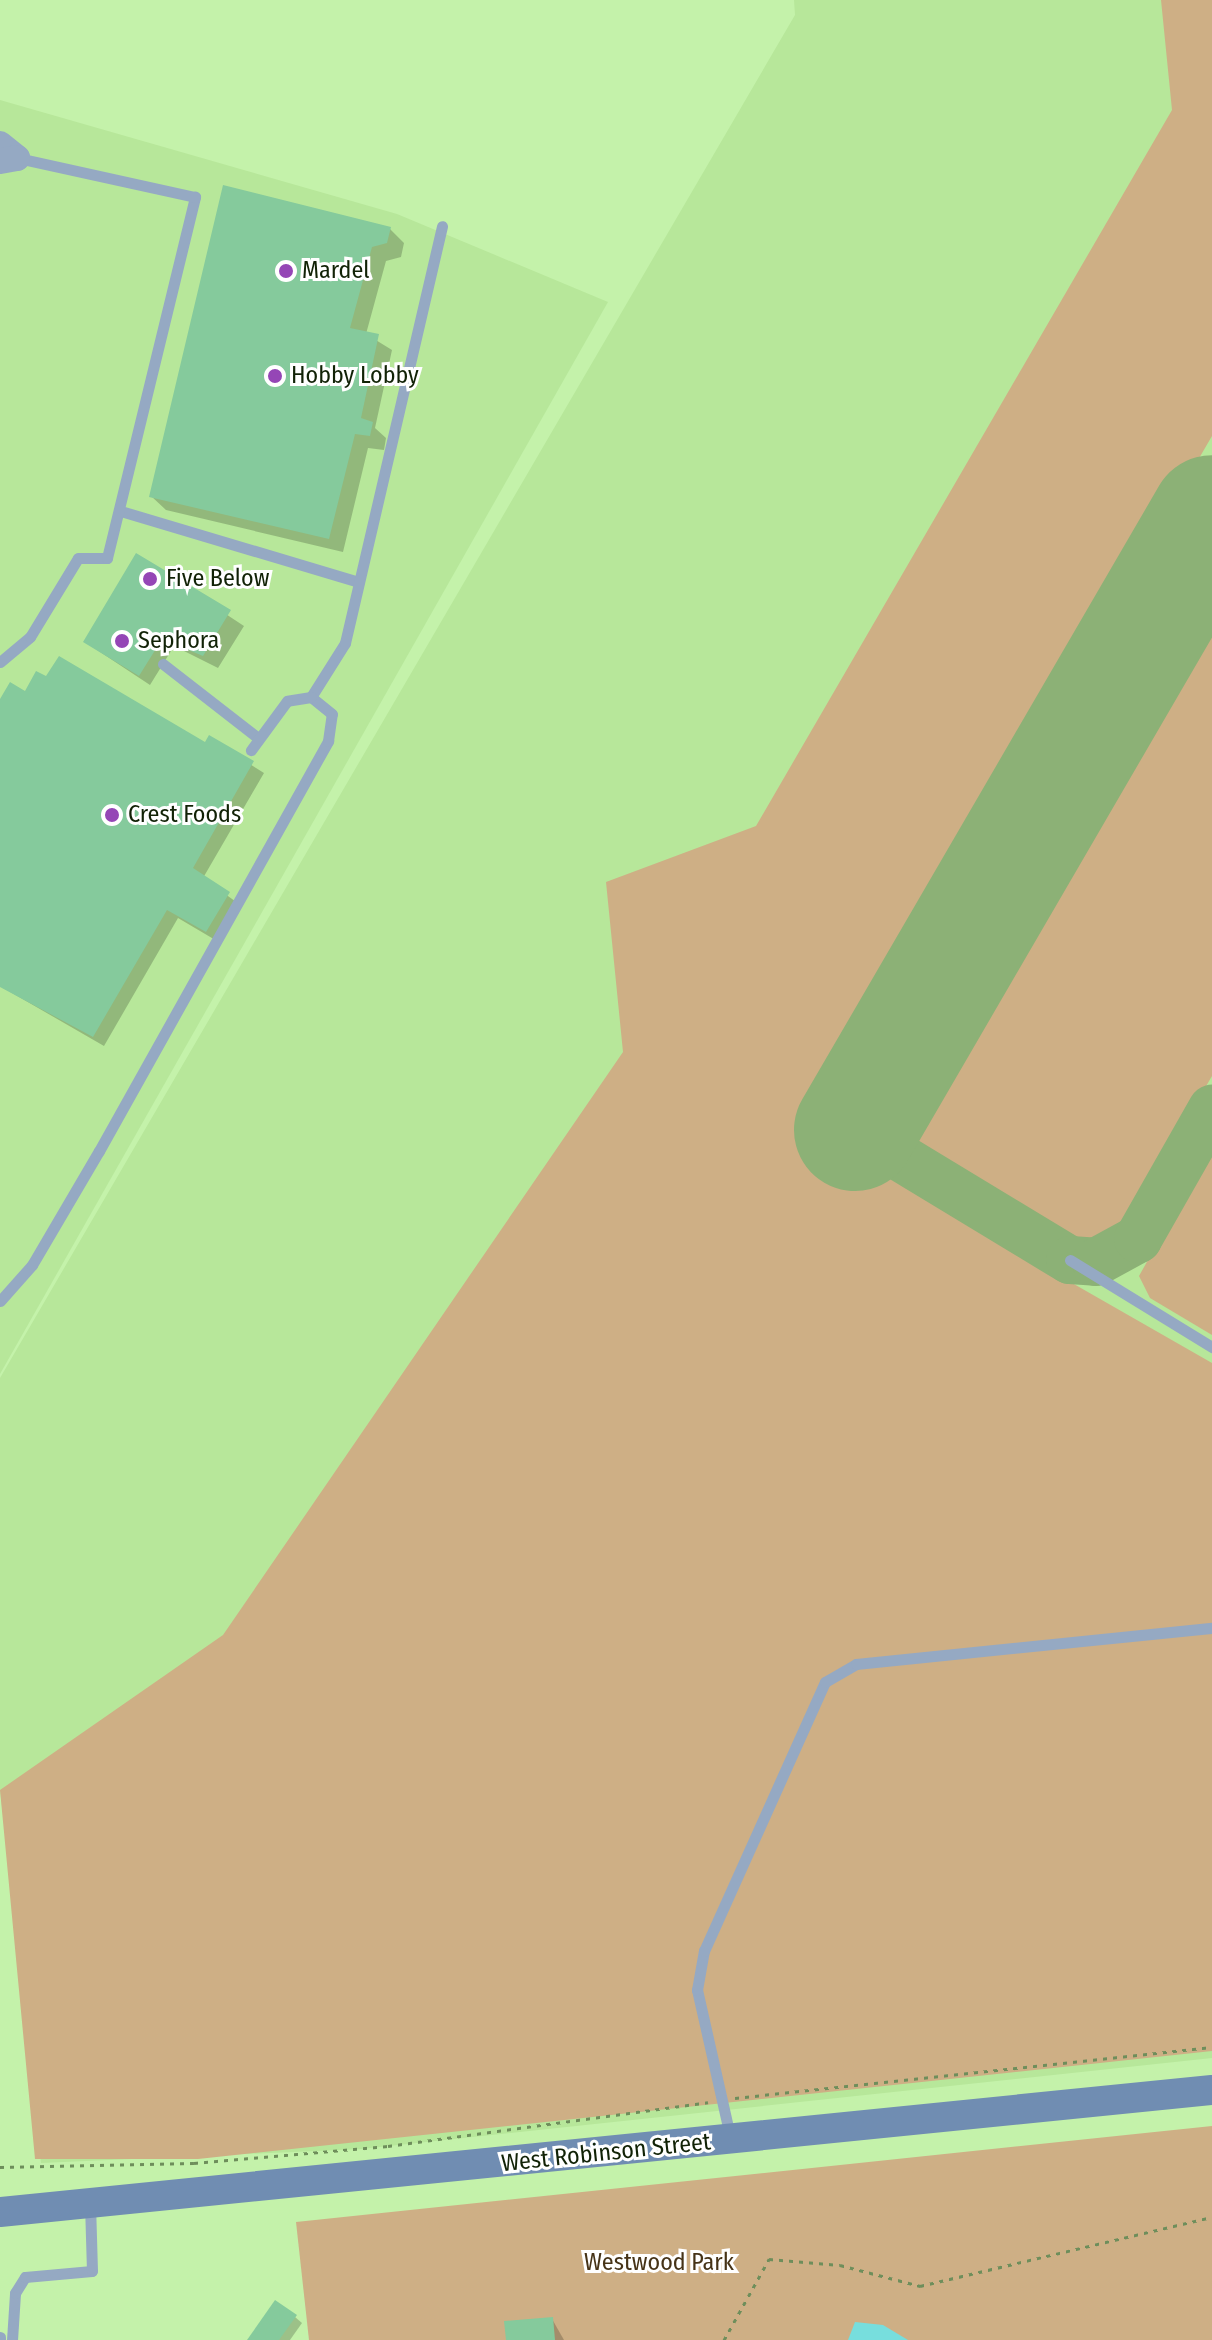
<!DOCTYPE html>
<html>
<head>
<meta charset="utf-8">
<style>
  body { margin:0 }
  #map { position:relative; width:1212px; height:2340px; overflow:hidden; background:#c4f2aa; font-family:"Fira Sans Condensed",sans-serif }
  div>[style] { position:absolute }
  .built>* { inset:0; background:#b7e79a }
  .green>* { inset:0; background:#ceaf85 }
  .water>* { inset:0; background:#77dedd }
  .shadow>* { inset:0; background:#0003 }
  .taxiway>* { height:48px; margin:-24px; padding:0 24px; transform-origin:24px; border-radius:24px; background:#8cb176 }
  .runway>* { height:122px; margin:-61px; padding:0 61px; transform-origin:61px; border-radius:61px; background:#8cb176 }
  .building>* { inset:0; background:#85ca9c }
  .path>* { height:3px; margin-top:-1.5px; transform-origin:0; background:repeating-linear-gradient(90deg,#6e8e5b 0 4px,transparent 0 10px) }
  .service>* { height:11px; margin:-5.5px; padding:0 5.5px; transform-origin:5.5px; border-radius:5.5px; background:#95a9c3 }
  .tertiary>* { height:26px; margin:-13px; padding:0 13px; transform-origin:13px; border-radius:13px; background:#95a9c3 }
  .secondary>* { height:30px; margin:-15px; padding:0 15px; transform-origin:15px; border-radius:15px; background:#708db2 }
  .dots>* { width:22px; height:22px; translate:-50% -50%; box-sizing:border-box; border:4px solid #fff; border-radius:50% }
  span { translate:-50% -50%; white-space:nowrap; text-align:center; line-height:1.15; -webkit-text-stroke:6px #fff; paint-order:stroke }
  .poi-label { font-size:24px; color:#112206 }
  .left { translate:0 -50%; text-align:left }
  .street-label { font-size:24px; color:#112206 }
  .park-label { font-size:24px; color:#463317 }
</style>
</head>
<body>
<div id="map">
  <div class="built">
    <div style="clip-path:polygon(794px 0,1212px 0,1212px 2058px,361px 2149px,41px 2163px,0 1788px,0 1378px,795px 15px)"></div>
    <div style="clip-path:polygon(0 100px,397px 214px,608px 302px,0 1374px)"></div>
  </div>
  <div class="green">
    <div style="clip-path:polygon(1161px 0,1212px 0,1212px 436px,801px 1142px,872px 1182px,878px 1172px,1212px 1363px,1212px 2051px,198px 2159px,35px 2159px,0 1790px,223px 1635px,623px 1052px,606px 882px,756px 826px,1172px 110px)"></div>
    <div style="clip-path:polygon(1212px 599px,1212px 1076px,1124px 1227px,1103px 1245px,1079px 1246px,930px 1159px,917px 1139px,915px 1108px)"></div>
    <div style="clip-path:polygon(1212px 1146px,1212px 1335px,1150px 1298px,1139px 1276px)"></div>
    <div style="clip-path:polygon(1212px 2126px,1212px 2340px,309px 2340px,296px 2222px)"></div>
  </div>
  <div class="water">
    <div style="clip-path:polygon(855px 2322px,883px 2325px,908px 2340px,848px 2340px)"></div>
  </div>
  <div class="shadow">
    <div style="clip-path:polygon(225px 187px,390px 229px,404px 243px,401px 257px,386px 261px,366px 334px,392px 350px,375px 428px,386px 438px,384px 450px,368px 448px,343px 552px,166px 510px,151px 496px)"></div>
    <div style="clip-path:polygon(136px 555px,244px 626px,218px 668px,160px 639px,171px 651px,150px 685px,85px 642px)"></div>
    <div style="clip-path:polygon(26px 694px,206px 745px,209px 738px,264px 773px,203px 878px,239px 904px,217px 941px,178px 918px,104px 1046px,0 986px,0 703px)"></div>
    <div style="clip-path:polygon(295px 2317px,302px 2323px,290px 2340px,249px 2340px)"></div>
    <div style="clip-path:polygon(552px 2319px,564px 2340px,508px 2340px)"></div>
  </div>
  <div class="taxiway">
    <div style="left:855px;top:1130px;width:251px;rotate:31.2deg"></div>
    <div style="left:1070px;top:1260px;width:26px;rotate:4deg"></div>
    <div style="left:1096px;top:1262px;width:48px;rotate:-28.7deg"></div>
    <div style="left:1138px;top:1239px;width:150px;rotate:-60.4deg"></div>
  </div>
  <div class="runway">
    <div style="left:855px;top:1130px;width:710px;rotate:-59.82deg"></div>
  </div>
  <div class="building">
    <div style="clip-path:polygon(223px 185px,391px 227px,387px 243px,372px 247px,350px 328px,379px 334px,361px 418px,373px 422px,370px 436px,355px 434px,329px 539px,149px 497px)"></div>
    <div style="clip-path:polygon(136px 553px,231px 610px,203px 656px,162px 639px,139px 676px,83px 642px)"></div>
    <div style="clip-path:polygon(59px 656px,205px 742px,209px 735px,254px 761px,193px 868px,230px 892px,206px 932px,167px 910px,93px 1037px,0 987px,0 699px,10px 682px,25px 691px,36px 671px,46px 676px)"></div>
    <div style="clip-path:polygon(275px 2300px,297px 2315px,279px 2340px,247px 2340px)"></div>
    <div style="clip-path:polygon(553px 2317px,555px 2340px,506px 2340px,504px 2321px)"></div>
  </div>
  <div class="path">
    <div style="left:735px;top:2098px;width:480px;rotate:-6.1deg"></div>
    <div style="left:0;top:2167px;width:194px;rotate:-1.2deg"></div>
    <div style="left:194px;top:2163px;width:195px;rotate:-5deg"></div>
    <div style="left:388px;top:2146px;width:323px;rotate:-7.8deg"></div>
    <div style="left:724px;top:2340px;width:93px;rotate:-60.9deg"></div>
    <div style="left:769px;top:2259px;width:71px;rotate:4.8deg"></div>
    <div style="left:840px;top:2265px;width:83px;rotate:14.7deg"></div>
    <div style="left:920px;top:2286px;width:300px;rotate:-13.3deg"></div>
  </div>
  <div class="service">
    <div style="left:124px;top:512px;width:245px;rotate:16.6deg"></div>
    <div style="left:0;top:662px;width:39px;rotate:-40deg"></div>
    <div style="left:30px;top:637px;width:92px;rotate:-58.7deg"></div>
    <div style="left:78px;top:558px;width:29px"></div>
    <div style="left:107px;top:558px;width:372px;rotate:-76.3deg"></div>
    <div style="left:195px;top:197px;width:182px;rotate:-167.6deg"></div>
    <div style="left:163px;top:664px;width:120px;rotate:37.9deg"></div>
    <div style="left:311px;top:697px;width:64px;rotate:-57.8deg"></div>
    <div style="left:345px;top:643px;width:428px;rotate:-76.9deg"></div>
    <div style="left:1070px;top:1260px;width:167px;rotate:31.5deg"></div>
    <div style="left:0;top:1301px;width:48px;rotate:-48.4deg"></div>
    <div style="left:32px;top:1265px;width:132px;rotate:-59.6deg"></div>
    <div style="left:99px;top:1151px;width:470px;rotate:-60.8deg"></div>
    <div style="left:328px;top:741px;width:27px;rotate:-82deg"></div>
    <div style="left:332px;top:714px;width:27px;rotate:-141deg"></div>
    <div style="left:311px;top:697px;width:24px;rotate:171deg"></div>
    <div style="left:287px;top:701px;width:61px;rotate:126.3deg"></div>
    <div style="left:730px;top:2136px;width:150px;rotate:-102.7deg"></div>
    <div style="left:697px;top:1990px;width:40px;rotate:-80deg"></div>
    <div style="left:704px;top:1951px;width:295px;rotate:-65.8deg"></div>
    <div style="left:825px;top:1682px;width:36px;rotate:-30deg"></div>
    <div style="left:856px;top:1664px;width:358px;rotate:-5.8deg"></div>
    <div style="left:0;top:2337px;width:3px;rotate:90deg"></div>
    <div style="left:12px;top:2340px;width:47px;rotate:-86.3deg"></div>
    <div style="left:15px;top:2293px;width:19px;rotate:-58deg"></div>
    <div style="left:25px;top:2277px;width:67px;rotate:-5.1deg"></div>
    <div style="left:92px;top:2271px;width:68px;rotate:-91.7deg"></div>
  </div>
  <div class="tertiary">
    <div style="left:0;top:144px;width:22px;rotate:39deg"></div>
    <div style="left:17px;top:158px;width:17px;rotate:170deg"></div>
  </div>
  <div class="secondary">
    <div style="left:0;top:2212px;width:1218px;rotate:-5.75deg"></div>
  </div>
  <div class="dots">
    <div style="left:286px;top:271px;background:#9546b6"></div>
    <div style="left:275px;top:376px;background:#9546b6"></div>
    <div style="left:150px;top:579px;background:#9546b6"></div>
    <div style="left:122px;top:641px;background:#9546b6"></div>
    <div style="left:112px;top:815px;background:#9546b6"></div>
  </div>
  <div class="poi-label">
    <span class="left" style="left:302px;top:271px">Mardel</span>
    <span class="left" style="left:291px;top:376px">Hobby Lobby</span>
    <span class="left" style="left:166px;top:579px">Five Below</span>
    <span class="left" style="left:138px;top:641px">Sephora</span>
    <span class="left" style="left:128px;top:815px">Crest Foods</span>
  </div>
  <div class="street-label">
    <span style="left:606px;top:2153px;rotate:-6deg">West Robinson Street</span>
  </div>
  <div class="park-label">
    <span style="left:659px;top:2263px">Westwood Park</span>
  </div>
</div>
</body>
</html>
